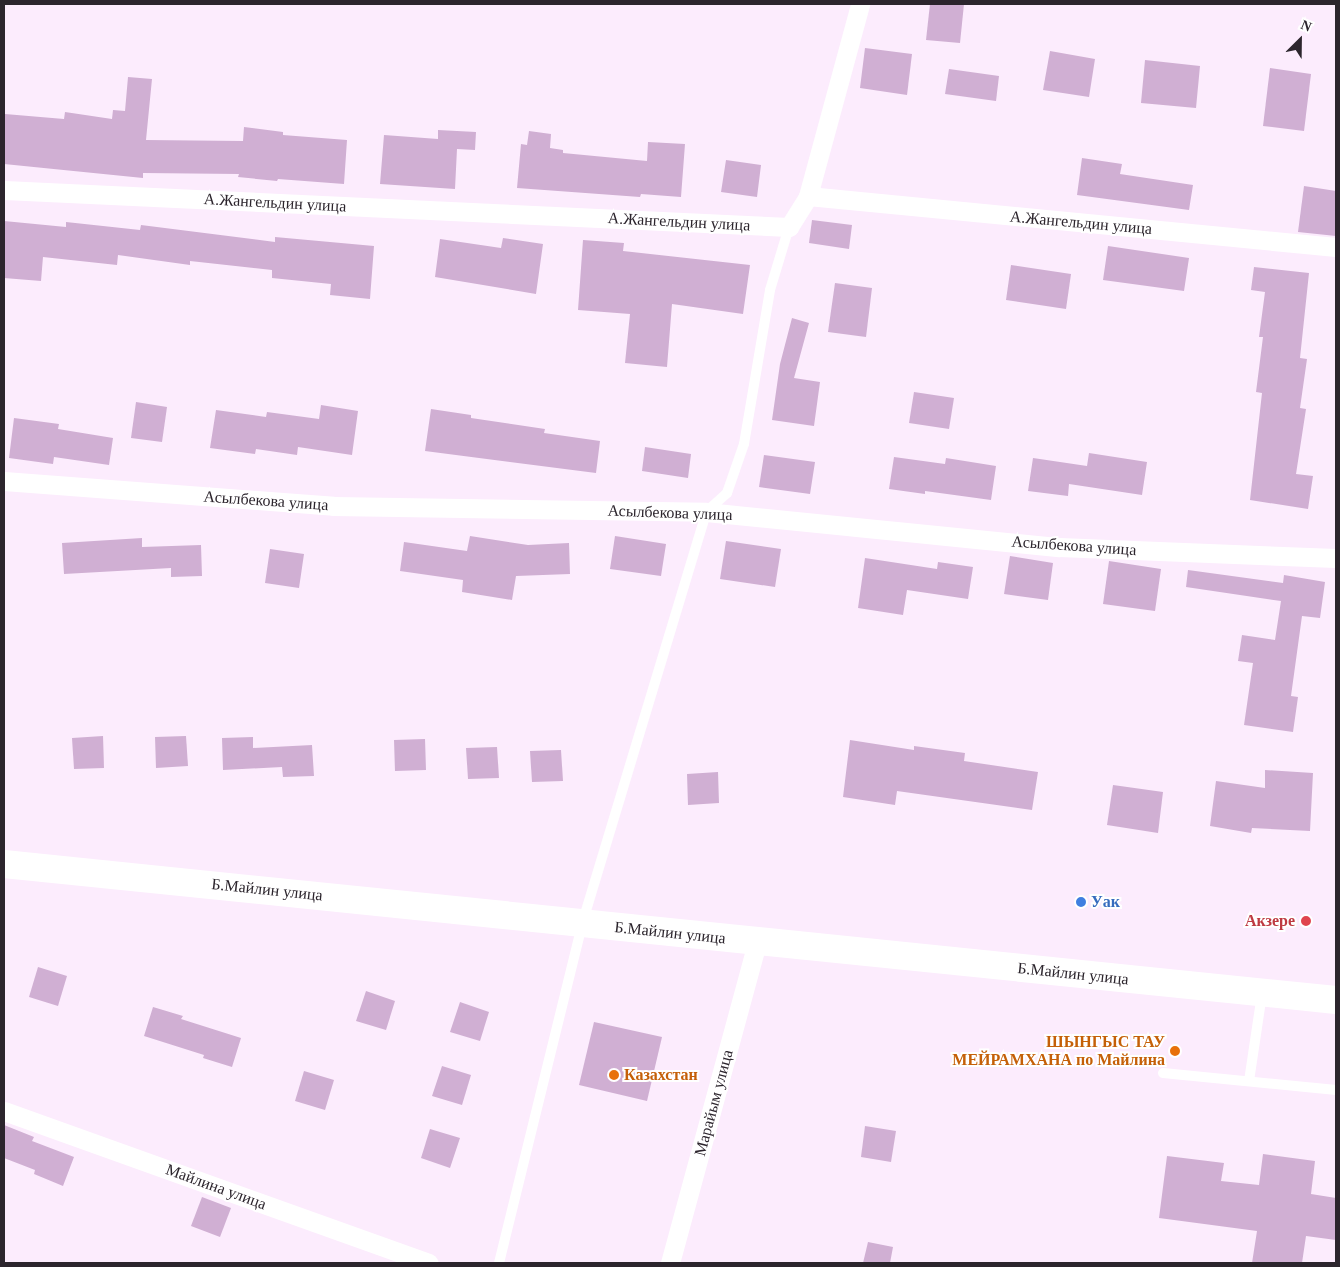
<!DOCTYPE html>
<html>
<head>
<meta charset="utf-8">
<style>
  body { margin:0 }
  #map { position:relative; width:1340px; height:1267px; overflow:hidden; background:#fcecfd; font-family:"Times New Roman",serif }
  div>[style] { position:absolute }
  .building>* { inset:0; background:#d0afd3 }
  .lane>* { height:10px; margin:-5px; padding:0 5px; transform-origin:5px; border-radius:5px; background:#fff }
  .street>* { height:19px; margin:-9.5px; padding:0 9.5px; transform-origin:9.5px; border-radius:9.5px; background:#fff }
  .secondary>* { height:28px; margin:-14px; padding:0 14px; transform-origin:14px; border-radius:14px; background:#fff }
  .dots>* { width:14px; height:14px; translate:-50% -50%; box-sizing:border-box; border:2px solid #fff; border-radius:50% }
  span { translate:-50% -50%; white-space:nowrap; text-align:center; line-height:1.15; -webkit-text-stroke:4px #fff; paint-order:stroke }
  .street-label { font-size:16px; color:#2c252d }
  .shop-label { font-size:16px; color:#366cbe; font-weight:700 }
  .left { translate:0 -50%; text-align:left }
  .health-label { font-size:16px; color:#be3a42; font-weight:700 }
  .right { translate:-100% -50%; text-align:right }
  .food-label { font-size:16px; color:#c56008; font-weight:700 }
  .frame { position:absolute; inset:0; border:5px solid #2c252d; pointer-events:none }
  .north { position:absolute; left:1275px; top:15px; width:50px; height:50px; -webkit-text-stroke:4px #fff; paint-order:stroke; rotate:23deg; font-size:14px; font-weight:700; line-height:20px; text-align:center; color:#2c252d }
  .north::after { content:''; display:block; margin:auto; width:18px; height:22px; background:#2c252d; clip-path:polygon(50% 0,100% 100%,50% 72%,0 100%) }
</style>
</head>
<body>
<div id="map">
  <div class="building">
    <div style="clip-path:polygon(930px 4px,964px 4px,960px 43px,926px 40px)"></div>
    <div style="clip-path:polygon(865px 48px,912px 54px,907px 95px,860px 88px)"></div>
    <div style="clip-path:polygon(1050px 51px,1095px 59px,1089px 97px,1043px 90px)"></div>
    <div style="clip-path:polygon(1145px 60px,1200px 66px,1196px 108px,1141px 103px)"></div>
    <div style="clip-path:polygon(1270px 68px,1311px 74px,1304px 131px,1263px 126px)"></div>
    <div style="clip-path:polygon(949px 69px,999px 76px,996px 101px,945px 94px)"></div>
    <div style="clip-path:polygon(128px 77px,152px 79px,146px 140px,243px 141px,244px 127px,283px 132px,283px 135px,347px 140px,344px 184px,278px 179px,277px 181px,238px 177px,239px 174px,143px 173px,143px 178px,4px 164px,5px 114px,64px 119px,65px 112px,112px 119px,113px 110px,125px 111px)"></div>
    <div style="clip-path:polygon(438px 130px,476px 132px,475px 150px,457px 149px,455px 189px,380px 184px,384px 135px,438px 139px)"></div>
    <div style="clip-path:polygon(529px 131px,551px 134px,550px 148px,563px 150px,563px 153px,647px 161px,648px 142px,685px 144px,681px 197px,641px 194px,640px 197px,517px 188px,521px 144px,527px 145px)"></div>
    <div style="clip-path:polygon(1082px 158px,1122px 164px,1120px 174px,1193px 185px,1189px 210px,1077px 195px)"></div>
    <div style="clip-path:polygon(726px 160px,761px 165px,757px 197px,721px 192px)"></div>
    <div style="clip-path:polygon(1304px 186px,1336px 191px,1336px 236px,1298px 232px)"></div>
    <div style="clip-path:polygon(812px 220px,852px 225px,849px 249px,809px 243px)"></div>
    <div style="clip-path:polygon(4px 221px,66px 227px,66px 222px,140px 230px,141px 225px,275px 242px,275px 237px,374px 246px,370px 299px,330px 295px,331px 284px,272px 278px,272px 270px,190px 261px,190px 265px,118px 255px,117px 265px,43px 257px,41px 281px,4px 278px)"></div>
    <div style="clip-path:polygon(503px 238px,543px 244px,536px 294px,435px 277px,440px 239px,501px 248px)"></div>
    <div style="clip-path:polygon(583px 240px,624px 243px,623px 251px,750px 265px,743px 314px,672px 304px,667px 367px,625px 363px,630px 314px,578px 310px)"></div>
    <div style="clip-path:polygon(1108px 246px,1189px 258px,1184px 291px,1103px 280px)"></div>
    <div style="clip-path:polygon(1011px 265px,1071px 274px,1066px 309px,1006px 300px)"></div>
    <div style="clip-path:polygon(1254px 267px,1309px 273px,1300px 358px,1307px 359px,1300px 408px,1306px 409px,1296px 474px,1313px 476px,1308px 509px,1250px 500px,1262px 393px,1256px 392px,1263px 337px,1259px 337px,1265px 292px,1251px 290px)"></div>
    <div style="clip-path:polygon(835px 283px,872px 288px,866px 337px,828px 332px)"></div>
    <div style="clip-path:polygon(792px 318px,809px 323px,794px 378px,820px 382px,814px 426px,772px 420px,780px 364px)"></div>
    <div style="clip-path:polygon(914px 392px,954px 398px,949px 429px,909px 423px)"></div>
    <div style="clip-path:polygon(136px 402px,167px 407px,162px 442px,131px 438px)"></div>
    <div style="clip-path:polygon(321px 405px,358px 411px,352px 455px,298px 447px,297px 455px,256px 449px,255px 454px,210px 448px,216px 410px,266px 417px,267px 412px,319px 419px)"></div>
    <div style="clip-path:polygon(431px 409px,471px 415px,471px 418px,545px 429px,544px 433px,600px 441px,596px 473px,425px 451px)"></div>
    <div style="clip-path:polygon(14px 418px,59px 424px,58px 429px,113px 438px,109px 465px,54px 457px,53px 464px,9px 458px)"></div>
    <div style="clip-path:polygon(645px 447px,691px 454px,688px 478px,642px 471px)"></div>
    <div style="clip-path:polygon(1089px 453px,1147px 462px,1142px 495px,1069px 484px,1068px 496px,1028px 491px,1033px 458px,1087px 466px)"></div>
    <div style="clip-path:polygon(764px 455px,815px 462px,810px 494px,759px 487px)"></div>
    <div style="clip-path:polygon(894px 457px,945px 464px,946px 458px,996px 466px,991px 500px,925px 491px,925px 494px,889px 489px)"></div>
    <div style="clip-path:polygon(470px 536px,528px 545px,569px 543px,570px 574px,516px 576px,512px 600px,462px 592px,463px 580px,400px 571px,404px 542px,467px 551px)"></div>
    <div style="clip-path:polygon(615px 536px,666px 544px,661px 576px,610px 569px)"></div>
    <div style="clip-path:polygon(142px 538px,142px 547px,201px 545px,202px 576px,171px 577px,171px 568px,64px 574px,62px 543px)"></div>
    <div style="clip-path:polygon(726px 541px,781px 549px,775px 587px,720px 579px)"></div>
    <div style="clip-path:polygon(270px 549px,304px 554px,299px 588px,265px 583px)"></div>
    <div style="clip-path:polygon(1010px 556px,1053px 563px,1048px 600px,1004px 594px)"></div>
    <div style="clip-path:polygon(865px 558px,937px 569px,938px 562px,973px 567px,968px 599px,907px 590px,903px 615px,858px 608px)"></div>
    <div style="clip-path:polygon(1109px 561px,1161px 569px,1155px 611px,1103px 604px)"></div>
    <div style="clip-path:polygon(1188px 570px,1283px 583px,1284px 575px,1325px 582px,1320px 618px,1302px 616px,1291px 696px,1298px 697px,1293px 732px,1244px 725px,1253px 663px,1238px 661px,1242px 635px,1275px 640px,1281px 601px,1186px 587px)"></div>
    <div style="clip-path:polygon(103px 736px,104px 768px,74px 769px,72px 738px)"></div>
    <div style="clip-path:polygon(186px 736px,188px 766px,156px 768px,155px 737px)"></div>
    <div style="clip-path:polygon(253px 737px,253px 748px,312px 745px,314px 776px,283px 777px,282px 767px,223px 770px,222px 738px)"></div>
    <div style="clip-path:polygon(425px 739px,426px 770px,395px 771px,394px 740px)"></div>
    <div style="clip-path:polygon(850px 740px,914px 750px,914px 746px,965px 753px,964px 761px,1038px 772px,1032px 810px,897px 791px,895px 805px,843px 797px)"></div>
    <div style="clip-path:polygon(497px 747px,499px 778px,468px 779px,466px 748px)"></div>
    <div style="clip-path:polygon(561px 750px,563px 781px,532px 782px,530px 751px)"></div>
    <div style="clip-path:polygon(1265px 770px,1313px 773px,1310px 831px,1252px 828px,1251px 833px,1210px 826px,1216px 781px,1265px 788px)"></div>
    <div style="clip-path:polygon(718px 772px,719px 803px,688px 805px,687px 774px)"></div>
    <div style="clip-path:polygon(1113px 785px,1163px 792px,1158px 833px,1107px 825px)"></div>
    <div style="clip-path:polygon(38px 967px,67px 976px,58px 1006px,29px 997px)"></div>
    <div style="clip-path:polygon(366px 991px,395px 1001px,386px 1030px,356px 1021px)"></div>
    <div style="clip-path:polygon(460px 1002px,489px 1012px,480px 1041px,450px 1032px)"></div>
    <div style="clip-path:polygon(153px 1007px,183px 1016px,181px 1019px,241px 1038px,232px 1067px,203px 1058px,204px 1055px,144px 1036px)"></div>
    <div style="clip-path:polygon(594px 1022px,662px 1037px,647px 1101px,579px 1085px)"></div>
    <div style="clip-path:polygon(442px 1066px,471px 1075px,462px 1105px,432px 1096px)"></div>
    <div style="clip-path:polygon(304px 1071px,334px 1080px,325px 1110px,295px 1101px)"></div>
    <div style="clip-path:polygon(4px 1125px,34px 1137px,32px 1141px,74px 1157px,63px 1186px,34px 1174px,35px 1170px,4px 1158px)"></div>
    <div style="clip-path:polygon(865px 1126px,896px 1131px,891px 1162px,861px 1157px)"></div>
    <div style="clip-path:polygon(430px 1129px,460px 1138px,450px 1168px,421px 1158px)"></div>
    <div style="clip-path:polygon(1263px 1154px,1315px 1161px,1311px 1194px,1336px 1198px,1336px 1240px,1306px 1236px,1302px 1263px,1252px 1263px,1257px 1231px,1159px 1218px,1167px 1156px,1224px 1163px,1221px 1181px,1259px 1185px)"></div>
    <div style="clip-path:polygon(202px 1197px,231px 1208px,220px 1237px,191px 1226px)"></div>
    <div style="clip-path:polygon(868px 1242px,893px 1247px,890px 1263px,863px 1263px)"></div>
  </div>
  <div class="lane">
    <div style="left:1163px;top:1073px;width:174px;rotate:5.6deg"></div>
    <div style="left:1249px;top:1081px;width:88px;rotate:-81.5deg"></div>
    <div style="left:499px;top:1263px;width:349px;rotate:-76.2deg"></div>
    <div style="left:582px;top:924px;width:430px;rotate:-73.2deg"></div>
    <div style="left:706px;top:512px;width:28px;rotate:-42deg"></div>
    <div style="left:727px;top:493px;width:52px;rotate:-70.9deg"></div>
    <div style="left:744px;top:444px;width:156px;rotate:-80.4deg"></div>
    <div style="left:770px;top:290px;width:66px;rotate:-73.2deg"></div>
  </div>
  <div class="street">
    <div style="left:4px;top:190px;width:786px;rotate:2.7deg"></div>
    <div style="left:789px;top:227px;width:36px;rotate:-58deg"></div>
    <div style="left:808px;top:196px;width:530px;rotate:5.52deg"></div>
    <div style="left:808px;top:196px;width:199px;rotate:-74.8deg"></div>
    <div style="left:4px;top:481px;width:330px;rotate:4.3deg"></div>
    <div style="left:333px;top:506px;width:373px;rotate:0.9deg"></div>
    <div style="left:706px;top:512px;width:355px;rotate:5.7deg"></div>
    <div style="left:1059px;top:547px;width:277px;rotate:2.3deg"></div>
    <div style="left:4px;top:1111px;width:451px;rotate:19.7deg"></div>
    <div style="left:670px;top:1263px;width:332px;rotate:-74.8deg"></div>
  </div>
  <div class="secondary">
    <div style="left:4px;top:864px;width:1339px;rotate:5.83deg"></div>
  </div>
  <div class="dots">
    <div style="left:1081px;top:902px;background:#3f7fe0"></div>
    <div style="left:1306px;top:921px;background:#e0444e"></div>
    <div style="left:1175px;top:1051px;background:#e8710a"></div>
    <div style="left:614px;top:1075px;background:#e8710a"></div>
  </div>
  <div class="street-label">
    <span style="left:275px;top:203px;rotate:3deg">А.Жангельдин улица</span>
    <span style="left:679px;top:222px;rotate:3deg">А.Жангельдин улица</span>
    <span style="left:1081px;top:223px;rotate:5deg">А.Жангельдин улица</span>
    <span style="left:266px;top:501px;rotate:4deg">Асылбекова улица</span>
    <span style="left:670px;top:513px;rotate:2deg">Асылбекова улица</span>
    <span style="left:1074px;top:546px;rotate:4deg">Асылбекова улица</span>
    <span style="left:267px;top:890px;rotate:6deg">Б.Майлин улица</span>
    <span style="left:670px;top:933px;rotate:6deg">Б.Майлин улица</span>
    <span style="left:1073px;top:974px;rotate:6deg">Б.Майлин улица</span>
    <span style="left:714px;top:1103px;rotate:-75deg">Марайым улица</span>
    <span style="left:216px;top:1187px;rotate:20deg">Майлина улица</span>
  </div>
  <div class="shop-label">
    <span class="left" style="left:1091px;top:902px">Уак</span>
  </div>
  <div class="health-label">
    <span class="right" style="left:1295px;top:921px">Акзере</span>
  </div>
  <div class="food-label">
    <span class="right" style="left:1165px;top:1051px">ШЫНГЫС ТАУ<br>МЕЙРАМХАНА по Майлина</span>
    <span class="left" style="left:624px;top:1075px">Казахстан</span>
  </div>
  <div class="frame"></div>
  <div class="north">N</div>
</div>
</body>
</html>
